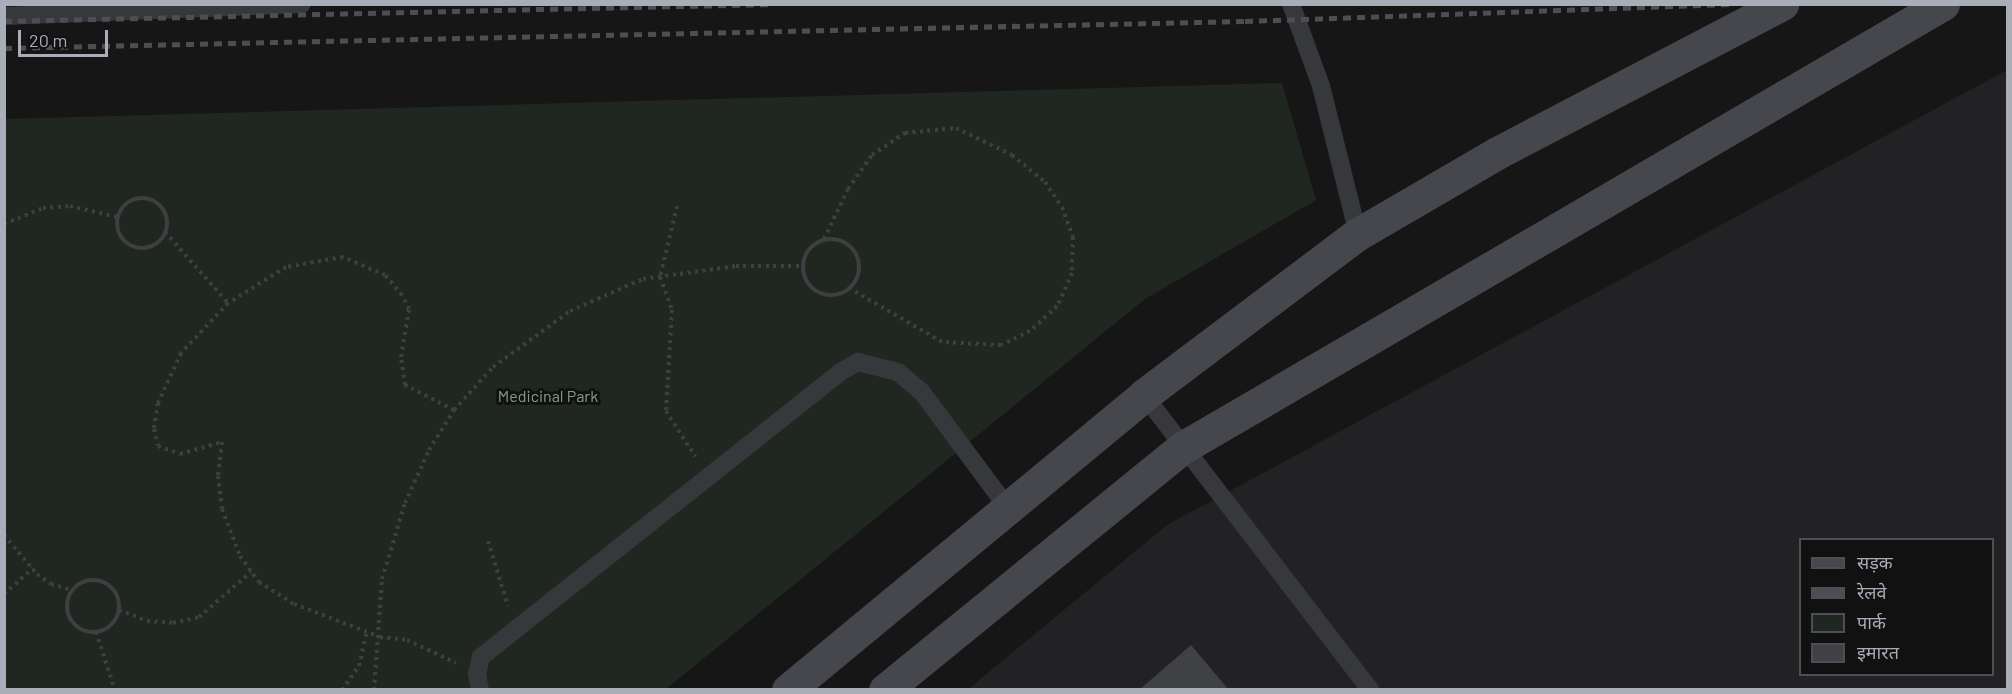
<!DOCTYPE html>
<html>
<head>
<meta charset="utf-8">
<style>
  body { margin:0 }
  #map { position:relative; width:2012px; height:694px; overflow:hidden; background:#161617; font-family:Barlow,"Noto Sans Devanagari",sans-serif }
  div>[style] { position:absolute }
  .built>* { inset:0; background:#222224 }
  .green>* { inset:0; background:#202720 }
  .building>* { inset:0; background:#404144 }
  .path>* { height:4px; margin-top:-2px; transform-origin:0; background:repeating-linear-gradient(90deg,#3d3f43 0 3px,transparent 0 7.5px) }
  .path>.ring { margin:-2px; padding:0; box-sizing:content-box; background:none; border:4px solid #3d3f43; border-radius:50% }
  .lane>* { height:18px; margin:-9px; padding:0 9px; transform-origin:9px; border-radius:9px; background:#37383c }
  .secondary>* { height:33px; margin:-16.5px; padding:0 16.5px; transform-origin:16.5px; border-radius:16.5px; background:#45474c }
  .rail>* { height:4.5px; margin-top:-2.25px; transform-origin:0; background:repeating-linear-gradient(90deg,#4c4e53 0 8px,transparent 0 14px) }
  span { translate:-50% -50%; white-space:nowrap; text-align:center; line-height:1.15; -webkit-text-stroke:6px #111112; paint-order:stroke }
  .park-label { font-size:16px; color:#80a180 }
  .frame { position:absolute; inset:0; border:6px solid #a8adb7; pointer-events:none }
  .legend { position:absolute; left:1799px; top:538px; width:195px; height:138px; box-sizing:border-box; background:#111112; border:2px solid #4d4f54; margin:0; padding:8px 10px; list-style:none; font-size:18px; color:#a8adb7 }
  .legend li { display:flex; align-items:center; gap:12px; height:30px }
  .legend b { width:30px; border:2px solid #4d4f54 }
  .scale { position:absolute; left:18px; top:30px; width:90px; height:27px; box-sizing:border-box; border:3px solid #a8adb7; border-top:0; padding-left:8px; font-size:18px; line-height:21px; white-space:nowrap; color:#a8adb7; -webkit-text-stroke:4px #111112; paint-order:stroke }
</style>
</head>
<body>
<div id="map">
  <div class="built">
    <div style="clip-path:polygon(evenodd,2007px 70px,2007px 689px,967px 690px,1167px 525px,2007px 70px,1800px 540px,1992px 540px,1992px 674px,1800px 674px,1800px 540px)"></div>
  </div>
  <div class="green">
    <div style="clip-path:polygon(1282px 83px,1316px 200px,1145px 299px,666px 689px,5px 689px,4px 119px)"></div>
  </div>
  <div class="building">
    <div style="clip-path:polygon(1191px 645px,1229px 690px,1139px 690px)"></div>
  </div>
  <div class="path">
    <div class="ring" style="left:117px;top:198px;width:46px;height:46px"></div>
    <div style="left:677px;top:206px;width:73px;rotate:103.5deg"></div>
    <div style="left:660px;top:277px;width:35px;rotate:70deg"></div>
    <div style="left:672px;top:310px;width:101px;rotate:93.4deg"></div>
    <div style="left:666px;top:411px;width:54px;rotate:57.2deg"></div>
    <div style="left:4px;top:224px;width:42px;rotate:-22.3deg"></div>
    <div style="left:43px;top:208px;width:27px;rotate:-4deg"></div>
    <div style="left:70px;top:206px;width:48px;rotate:13.2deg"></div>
    <div style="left:165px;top:232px;width:95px;rotate:48.4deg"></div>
    <div class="ring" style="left:803px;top:239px;width:52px;height:52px"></div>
    <div style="left:824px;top:239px;width:55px;rotate:-64.4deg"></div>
    <div style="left:848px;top:189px;width:42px;rotate:-54.8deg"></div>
    <div style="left:872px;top:155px;width:40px;rotate:-34deg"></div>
    <div style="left:905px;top:133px;width:51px;rotate:-5.6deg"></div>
    <div style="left:956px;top:128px;width:62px;rotate:25.7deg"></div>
    <div style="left:1012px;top:155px;width:43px;rotate:39.3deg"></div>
    <div style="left:1045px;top:182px;width:30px;rotate:56deg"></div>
    <div style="left:1062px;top:207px;width:32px;rotate:70deg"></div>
    <div style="left:1073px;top:237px;width:36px;rotate:92deg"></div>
    <div style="left:1072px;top:273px;width:36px;rotate:114deg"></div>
    <div style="left:1057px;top:306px;width:37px;rotate:137deg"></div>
    <div style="left:1030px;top:331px;width:32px;rotate:154deg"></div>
    <div style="left:1001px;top:345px;width:59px;rotate:-177.1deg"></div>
    <div style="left:942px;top:342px;width:108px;rotate:-149.9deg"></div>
    <div style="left:454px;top:410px;width:55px;rotate:-153deg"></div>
    <div style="left:405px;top:385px;width:28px;rotate:-98deg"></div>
    <div style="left:401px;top:357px;width:49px;rotate:-80.5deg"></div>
    <div style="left:409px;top:309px;width:16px;rotate:-117deg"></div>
    <div style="left:402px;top:295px;width:26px;rotate:-130deg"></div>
    <div style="left:385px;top:275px;width:46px;rotate:-156.8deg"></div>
    <div style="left:343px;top:257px;width:58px;rotate:170deg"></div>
    <div style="left:286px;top:267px;width:68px;rotate:148.2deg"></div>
    <div style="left:228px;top:303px;width:69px;rotate:133.2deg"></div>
    <div style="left:181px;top:353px;width:55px;rotate:114.7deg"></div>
    <div style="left:158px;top:403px;width:26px;rotate:99deg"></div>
    <div style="left:154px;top:429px;width:17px;rotate:77deg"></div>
    <div style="left:158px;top:446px;width:23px;rotate:20deg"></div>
    <div style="left:180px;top:454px;width:44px;rotate:-15.9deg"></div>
    <div style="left:222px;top:442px;width:34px;rotate:97deg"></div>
    <div style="left:218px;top:476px;width:33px;rotate:83deg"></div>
    <div style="left:222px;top:509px;width:50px;rotate:69deg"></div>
    <div style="left:240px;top:556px;width:32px;rotate:54deg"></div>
    <div style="left:259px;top:582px;width:41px;rotate:32.2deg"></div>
    <div style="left:294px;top:604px;width:92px;rotate:21deg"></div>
    <div style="left:380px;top:637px;width:27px;rotate:6deg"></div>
    <div style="left:407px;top:640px;width:54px;rotate:25.1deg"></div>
    <div style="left:4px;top:535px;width:51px;rotate:49.8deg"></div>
    <div style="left:37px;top:574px;width:17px;rotate:36deg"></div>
    <div style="left:51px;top:584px;width:22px;rotate:16deg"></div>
    <div style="left:488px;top:541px;width:68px;rotate:72.9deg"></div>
    <div class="ring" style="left:67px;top:580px;width:48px;height:48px"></div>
    <div style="left:4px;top:594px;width:39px;rotate:-42deg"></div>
    <div style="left:119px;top:610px;width:30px;rotate:21deg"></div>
    <div style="left:147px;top:621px;width:26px;rotate:4deg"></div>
    <div style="left:173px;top:623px;width:27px;rotate:-13deg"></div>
    <div style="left:199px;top:617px;width:69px;rotate:-40.9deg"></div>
    <div style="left:96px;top:632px;width:61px;rotate:71.9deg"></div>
    <div style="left:342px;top:690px;width:29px;rotate:-55deg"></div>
    <div style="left:359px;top:666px;width:35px;rotate:-77deg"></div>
    <div style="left:374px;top:690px;width:111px;rotate:-85.9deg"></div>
    <div style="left:382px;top:579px;width:79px;rotate:-73.2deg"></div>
    <div style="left:405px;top:503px;width:58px;rotate:-65.6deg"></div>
    <div style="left:429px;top:450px;width:47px;rotate:-58deg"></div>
    <div style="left:454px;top:410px;width:58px;rotate:-47.8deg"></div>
    <div style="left:493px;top:367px;width:95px;rotate:-36deg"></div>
    <div style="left:570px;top:311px;width:80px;rotate:-23.7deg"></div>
    <div style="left:643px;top:279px;width:94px;rotate:-8deg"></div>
    <div style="left:736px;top:266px;width:67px"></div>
  </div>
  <div class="lane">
    <div style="left:1291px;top:4px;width:87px;rotate:69.9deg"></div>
    <div style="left:1321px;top:86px;width:153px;rotate:76deg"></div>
    <div style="left:4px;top:16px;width:298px;rotate:-2.3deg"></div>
    <div style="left:1144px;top:395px;width:372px;rotate:52.5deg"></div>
    <div style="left:480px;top:690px;width:16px;rotate:-101deg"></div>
    <div style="left:477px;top:674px;width:17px;rotate:-77deg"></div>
    <div style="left:481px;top:657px;width:458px;rotate:-38.4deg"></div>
    <div style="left:840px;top:372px;width:21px;rotate:-29deg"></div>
    <div style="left:858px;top:362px;width:41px;rotate:14deg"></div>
    <div style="left:898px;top:372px;width:30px;rotate:40deg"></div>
    <div style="left:921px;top:391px;width:146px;rotate:53.4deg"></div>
  </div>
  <div class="secondary">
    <div style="left:788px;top:690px;width:462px;rotate:-39.6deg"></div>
    <div style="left:1144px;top:395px;width:268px;rotate:-37deg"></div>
    <div style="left:1358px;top:234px;width:161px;rotate:-30.2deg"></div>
    <div style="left:1497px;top:153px;width:322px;rotate:-27.6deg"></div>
    <div style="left:885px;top:690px;width:383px;rotate:-39.2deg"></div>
    <div style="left:1182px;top:448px;width:881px;rotate:-30.26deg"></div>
  </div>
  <div class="rail">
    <div style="left:4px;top:21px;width:768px;rotate:-1.27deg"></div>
    <div style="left:4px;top:48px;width:1241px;rotate:-1.25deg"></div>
    <div style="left:1245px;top:21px;width:485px;rotate:-2deg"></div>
  </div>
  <div class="park-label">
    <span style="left:548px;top:396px">Medicinal Park</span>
  </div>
  <div class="frame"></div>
  <ul class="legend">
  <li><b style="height:8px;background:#45474c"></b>सड़क</li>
  <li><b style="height:8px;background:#4c4e53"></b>रेलवे</li>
  <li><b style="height:16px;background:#202720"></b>पार्क</li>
  <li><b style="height:16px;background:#404144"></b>इमारत</li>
  </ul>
  <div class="scale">20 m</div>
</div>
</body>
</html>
